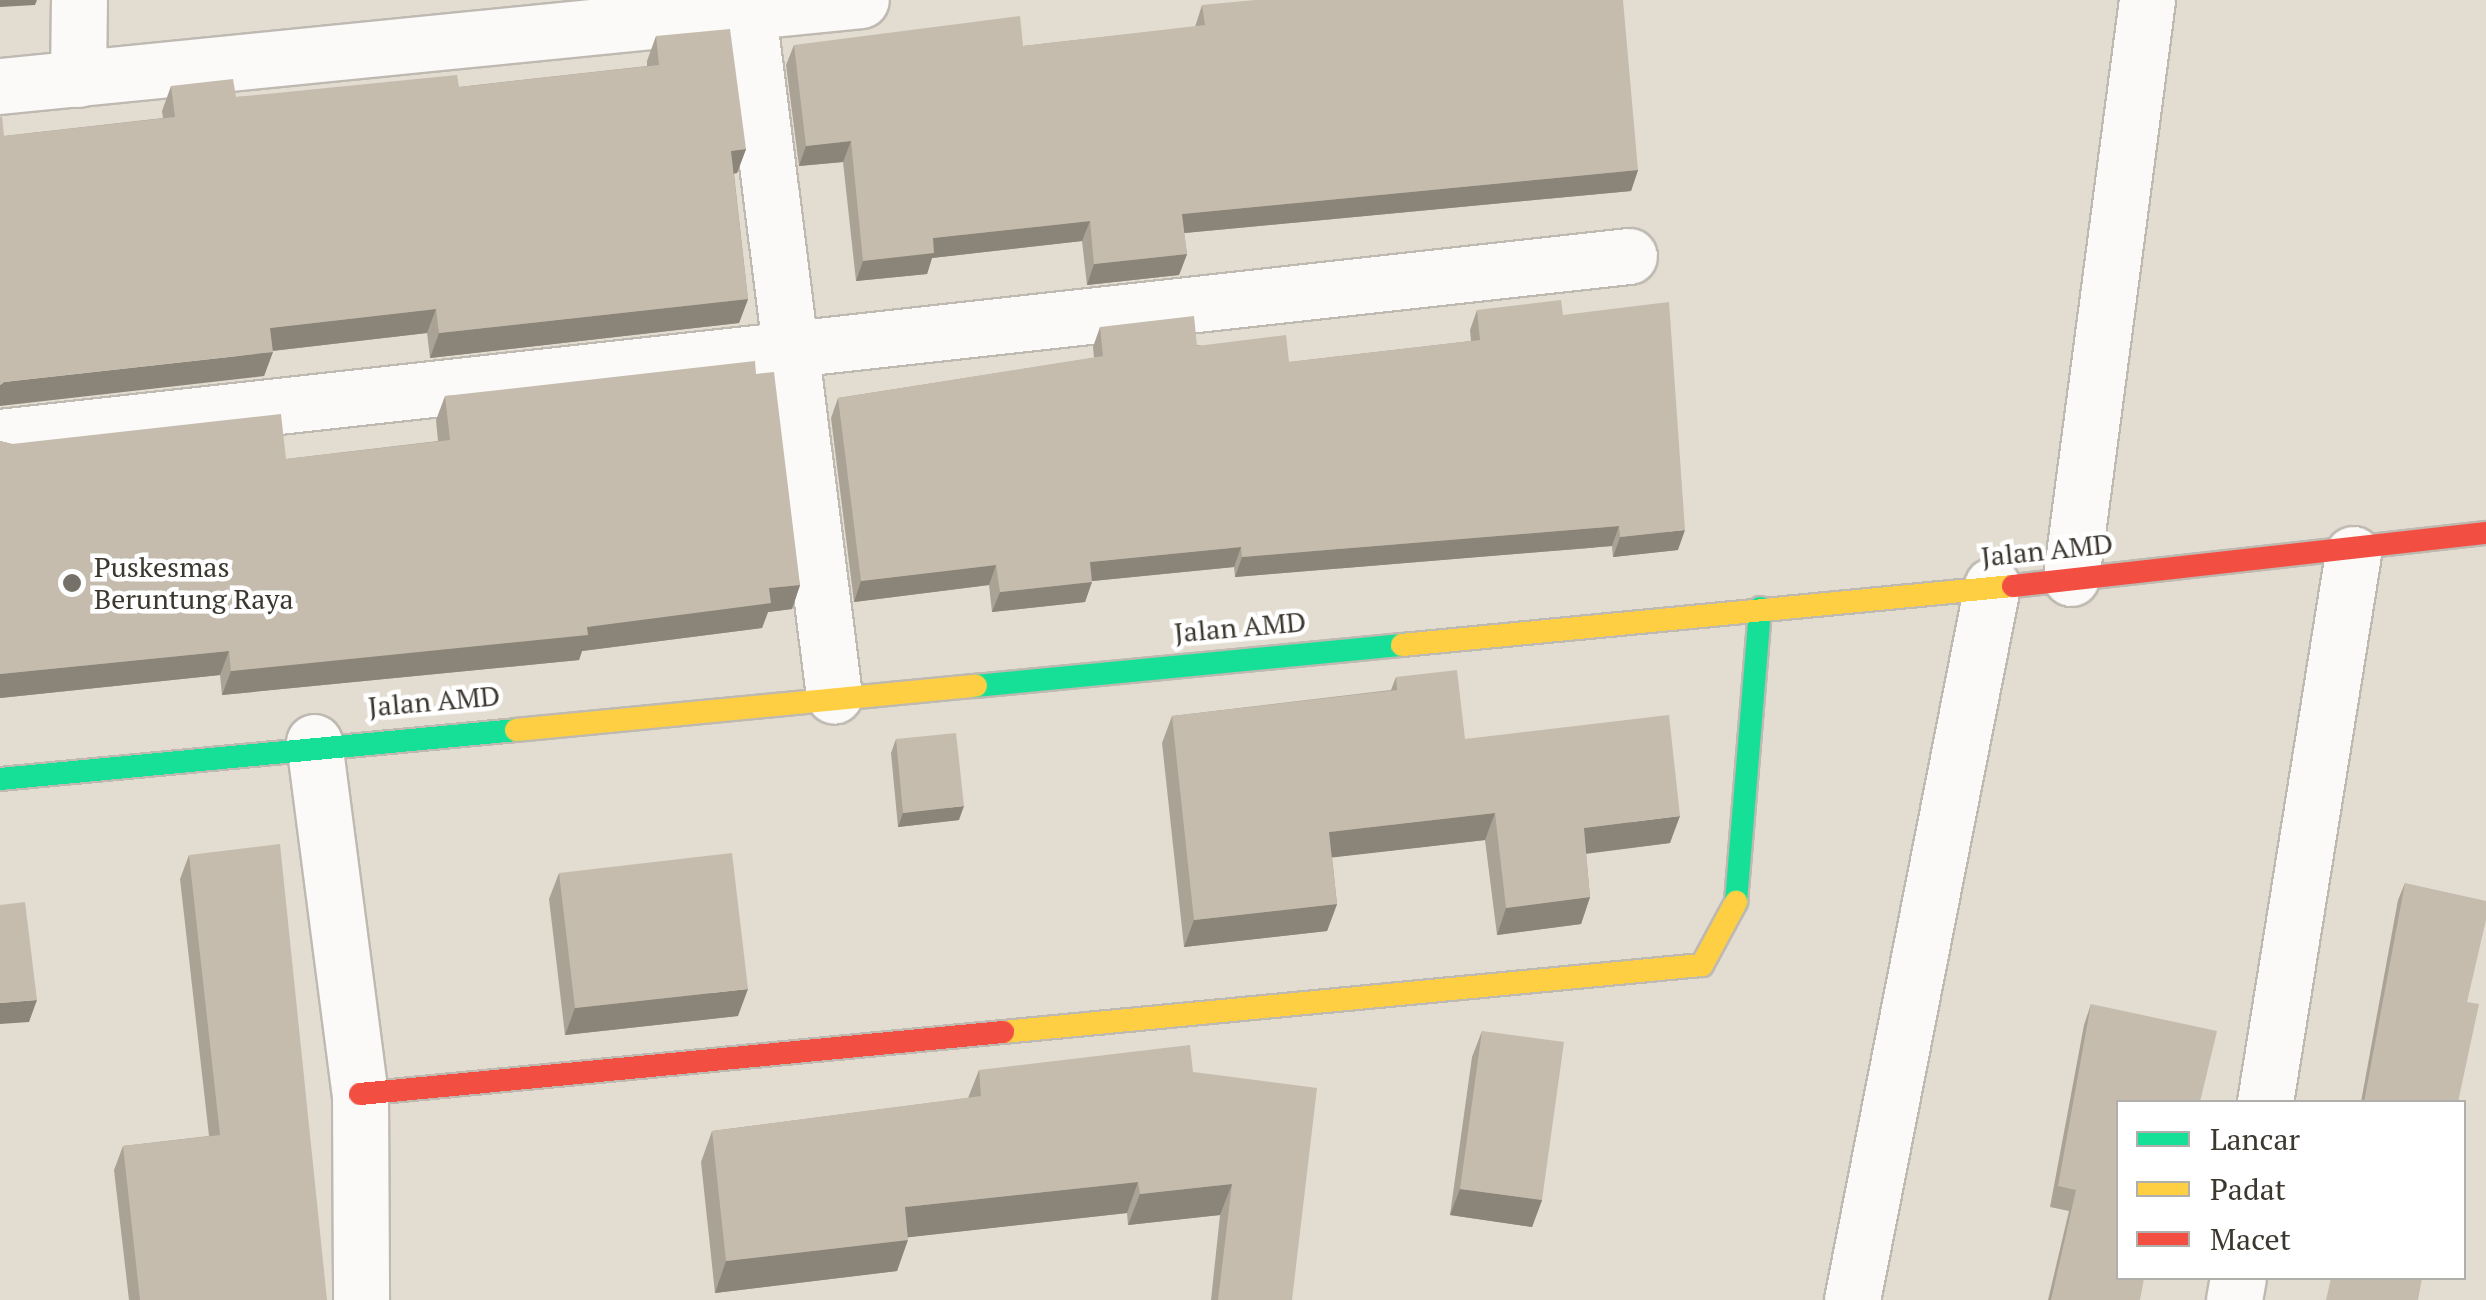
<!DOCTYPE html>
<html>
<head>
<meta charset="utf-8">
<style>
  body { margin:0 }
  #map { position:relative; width:2486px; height:1300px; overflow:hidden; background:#e3dcd1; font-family:"PT Serif",serif }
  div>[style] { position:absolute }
  .roads { filter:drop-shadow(2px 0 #beb9b1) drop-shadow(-2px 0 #beb9b1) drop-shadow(0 2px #beb9b1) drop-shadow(0 -2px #beb9b1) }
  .street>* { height:55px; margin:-27.5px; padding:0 27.5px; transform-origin:27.5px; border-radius:27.5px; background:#fbfaf8 }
  .fast>* { height:22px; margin:-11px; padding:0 11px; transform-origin:11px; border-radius:11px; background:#16e098 }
  .slow>* { height:22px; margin:-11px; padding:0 11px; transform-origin:11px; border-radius:11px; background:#ffcf43 }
  .jam>* { height:22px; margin:-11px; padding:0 11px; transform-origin:11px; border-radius:11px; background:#f24e42 }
  .wall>* { inset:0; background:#a9a295 }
  .shaded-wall>* { inset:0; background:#8a8479 }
  .building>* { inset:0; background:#c5bcad }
  .dots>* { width:28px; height:28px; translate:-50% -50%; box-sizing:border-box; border:5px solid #fff; border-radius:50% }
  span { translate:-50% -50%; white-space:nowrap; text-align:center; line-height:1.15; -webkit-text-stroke:9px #fff; paint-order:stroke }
  .street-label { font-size:28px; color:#3c372f }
  .poi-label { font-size:28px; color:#3c372f }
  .left { translate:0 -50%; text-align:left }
  .legend { position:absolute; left:2116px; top:1100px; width:350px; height:180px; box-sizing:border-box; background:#fff; border:2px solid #b1afac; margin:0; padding:12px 18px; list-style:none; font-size:30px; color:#3c372f }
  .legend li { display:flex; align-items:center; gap:20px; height:50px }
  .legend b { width:50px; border:2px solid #b1afac }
</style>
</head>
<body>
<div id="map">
  <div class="roads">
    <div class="street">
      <div style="left:748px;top:13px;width:688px;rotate:82.82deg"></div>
      <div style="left:78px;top:79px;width:79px;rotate:-89.3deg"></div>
      <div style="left:0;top:86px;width:865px;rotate:-5.7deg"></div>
      <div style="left:0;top:437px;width:1639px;rotate:-6.34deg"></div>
      <div style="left:2071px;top:578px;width:583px;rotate:-82.51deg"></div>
      <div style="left:314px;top:742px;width:355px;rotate:82.6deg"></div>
      <div style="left:360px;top:1094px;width:206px;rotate:89.7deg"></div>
      <div style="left:2265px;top:1102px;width:555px;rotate:-80.88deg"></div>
      <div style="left:1852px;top:1300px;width:728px;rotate:-78.91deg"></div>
      <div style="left:2234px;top:1300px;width:22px;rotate:-80deg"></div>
    </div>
    <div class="fast">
      <div style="left:976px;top:686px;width:428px;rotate:-5.5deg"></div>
      <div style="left:0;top:779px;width:518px;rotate:-5.42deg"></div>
      <div style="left:1736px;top:902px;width:295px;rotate:-85.3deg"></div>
    </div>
    <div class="slow">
      <div style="left:1402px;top:645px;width:614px;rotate:-5.52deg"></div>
      <div style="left:516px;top:730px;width:462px;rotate:-5.5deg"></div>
      <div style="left:1003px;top:1032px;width:702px;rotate:-5.48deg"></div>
      <div style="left:1702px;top:965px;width:72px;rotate:-61.6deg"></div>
    </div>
    <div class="jam">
      <div style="left:2013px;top:586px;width:476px;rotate:-6.4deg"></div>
      <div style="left:360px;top:1094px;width:646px;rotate:-5.51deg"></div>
    </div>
  </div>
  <div class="wall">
    <div style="clip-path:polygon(1202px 5px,1638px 170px,1631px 191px,1184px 233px,1187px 254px,1179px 275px,1087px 285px,1082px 241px,932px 258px,927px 274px,856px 281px,843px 162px,799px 166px,786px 65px,794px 45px,1023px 46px,1195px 27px)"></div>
    <div style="clip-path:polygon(656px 36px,746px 149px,737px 173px,734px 174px,748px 299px,739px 323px,430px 358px,427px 333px,273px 351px,264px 376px,4px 136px,163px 118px,162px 111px,171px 86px,236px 97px,459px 87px,647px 66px,647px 61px)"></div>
    <div style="clip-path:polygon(1477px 310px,1563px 315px,1678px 550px,1613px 557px,1612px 546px,1235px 577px,1234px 567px,1092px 581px,1085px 602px,992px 612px,989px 585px,854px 602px,831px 418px,838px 398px,1094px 358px,1093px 347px,1100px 327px,1289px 362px,1471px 341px,1470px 330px)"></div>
    <div style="clip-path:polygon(756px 374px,800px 585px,792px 609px,768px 612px,762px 628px,582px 651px,579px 660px,222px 695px,220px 675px,0 698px,0 441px,12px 444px,286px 459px,438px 441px,436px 420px,445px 396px)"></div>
    <div style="clip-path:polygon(1396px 677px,1465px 739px,1670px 843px,1586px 854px,1590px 897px,1581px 924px,1497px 935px,1485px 840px,1332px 857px,1337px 904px,1327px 931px,1184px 947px,1162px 743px,1172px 716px,1391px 690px)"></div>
    <div style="clip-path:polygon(896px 739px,959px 820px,898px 827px,891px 753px)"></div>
    <div style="clip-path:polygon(189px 855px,327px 1300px,129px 1300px,114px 1170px,123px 1146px,209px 1136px,180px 879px)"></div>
    <div style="clip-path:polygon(559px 873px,738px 1016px,565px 1035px,549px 899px)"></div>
    <div style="clip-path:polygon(2405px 883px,2467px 1002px,2458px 1102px,2361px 1102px,2398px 900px)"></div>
    <div style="clip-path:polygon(2091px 1004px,2118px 1102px,2140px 1300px,2048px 1300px,2069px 1211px,2050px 1207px,2084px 1025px)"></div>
    <div style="clip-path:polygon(1482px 1031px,1542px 1200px,1532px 1227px,1450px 1215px,1472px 1057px)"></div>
    <div style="clip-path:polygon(979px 1070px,1193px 1072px,1292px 1300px,1211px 1300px,1220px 1215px,1128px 1225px,1127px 1213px,908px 1237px,897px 1271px,715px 1293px,701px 1162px,712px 1131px,968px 1098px)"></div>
  </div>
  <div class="shaded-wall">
    <div style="clip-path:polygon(0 0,37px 0,35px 5px,0 7px)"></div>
    <div style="clip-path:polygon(851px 141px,843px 162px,799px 166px,806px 146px)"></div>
    <div style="clip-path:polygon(746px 149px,737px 173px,722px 175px,731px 151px)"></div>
    <div style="clip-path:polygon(1638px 170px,1631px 191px,1174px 234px,1182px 214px)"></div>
    <div style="clip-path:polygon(1090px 221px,1082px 241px,932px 258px,927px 274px,856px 281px,863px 261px,933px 238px)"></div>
    <div style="clip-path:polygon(1187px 254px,1179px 275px,1087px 285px,1094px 264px)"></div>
    <div style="clip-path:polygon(748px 299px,739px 323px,430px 358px,439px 333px)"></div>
    <div style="clip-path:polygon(436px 309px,427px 333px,262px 352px,270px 328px)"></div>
    <div style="clip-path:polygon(273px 352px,264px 376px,0 406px,0 385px,4px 382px)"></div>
    <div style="clip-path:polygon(1619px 526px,1612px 546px,1235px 577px,1242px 557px)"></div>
    <div style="clip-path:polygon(1685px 530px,1678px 550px,1613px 557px,1620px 537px)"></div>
    <div style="clip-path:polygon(1241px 547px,1234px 567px,1083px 582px,1090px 562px)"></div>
    <div style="clip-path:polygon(996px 565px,989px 585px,854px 602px,861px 581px)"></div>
    <div style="clip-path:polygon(1092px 582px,1085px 602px,992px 612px,1000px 592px)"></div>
    <div style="clip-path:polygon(800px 585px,792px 609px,768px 612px,762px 628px,582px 651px,579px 660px,222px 695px,231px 671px,587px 627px,769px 588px)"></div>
    <div style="clip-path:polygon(229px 651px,220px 675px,0 698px,0 674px)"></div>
    <div style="clip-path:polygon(964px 806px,959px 820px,898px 827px,903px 813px)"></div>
    <div style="clip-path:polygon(1495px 813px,1485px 840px,1319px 859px,1329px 832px)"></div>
    <div style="clip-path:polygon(1680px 816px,1670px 843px,1574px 855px,1584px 828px)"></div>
    <div style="clip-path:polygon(1590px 897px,1581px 924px,1497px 935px,1506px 908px)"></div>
    <div style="clip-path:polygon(1337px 904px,1327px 931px,1184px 947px,1194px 920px)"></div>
    <div style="clip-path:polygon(748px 989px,738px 1016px,565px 1035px,575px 1008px)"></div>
    <div style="clip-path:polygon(37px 1000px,29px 1022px,0 1024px,0 1003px)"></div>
    <div style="clip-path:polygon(1138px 1182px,1127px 1213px,893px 1239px,905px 1207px)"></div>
    <div style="clip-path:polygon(1232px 1184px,1220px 1215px,1128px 1225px,1140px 1194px)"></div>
    <div style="clip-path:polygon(1460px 1189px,1542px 1200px,1532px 1227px,1450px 1215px)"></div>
    <div style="clip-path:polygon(908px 1240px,897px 1271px,715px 1293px,726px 1261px)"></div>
  </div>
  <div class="building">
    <div style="clip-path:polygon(1255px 0,1623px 0,1638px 170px,1182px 214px,1187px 254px,1094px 264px,1090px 221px,933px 238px,934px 253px,863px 261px,851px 141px,806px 146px,794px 45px,1020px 16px,1023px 46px,1205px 25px,1202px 5px)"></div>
    <div style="clip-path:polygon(730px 29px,746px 149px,731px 151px,748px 299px,439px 333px,436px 309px,270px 328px,273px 352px,4px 382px,0 385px,0 117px,2px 116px,4px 136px,175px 117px,171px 86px,233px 79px,236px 97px,457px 75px,459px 87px,659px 65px,656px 36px)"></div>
    <div style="clip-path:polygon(1561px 300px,1563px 315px,1669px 302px,1685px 530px,1620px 537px,1619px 526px,1242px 557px,1241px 547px,1090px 562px,1092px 582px,1000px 592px,996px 565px,861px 581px,838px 398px,1103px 356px,1100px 327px,1194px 316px,1197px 346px,1286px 335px,1289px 362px,1480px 340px,1477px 310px)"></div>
    <div style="clip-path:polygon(755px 361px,756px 374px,774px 372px,800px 585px,769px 588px,771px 603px,587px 627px,588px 635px,231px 671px,229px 651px,0 674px,0 441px,12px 444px,281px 414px,286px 459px,450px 440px,445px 396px)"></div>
    <div style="clip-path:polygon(1457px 670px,1465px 739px,1669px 715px,1680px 816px,1584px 828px,1590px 897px,1506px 908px,1495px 813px,1329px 832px,1337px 904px,1194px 920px,1172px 716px,1397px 690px,1396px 677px)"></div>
    <div style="clip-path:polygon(956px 733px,964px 806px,903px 813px,896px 739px)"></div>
    <div style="clip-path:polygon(280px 844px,327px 1300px,140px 1300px,123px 1146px,220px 1135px,189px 855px)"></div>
    <div style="clip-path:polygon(732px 853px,748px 989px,575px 1008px,559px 873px)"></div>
    <div style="clip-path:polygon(2405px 883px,2486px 901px,2486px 920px,2467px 1002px,2479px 1004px,2458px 1102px,2364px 1102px)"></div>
    <div style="clip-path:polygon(25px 902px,37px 1000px,0 1003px,0 905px)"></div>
    <div style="clip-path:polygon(2091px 1004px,2217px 1031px,2200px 1102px,2118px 1102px,2118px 1278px,2144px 1278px,2140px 1300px,2051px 1300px,2076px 1190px,2058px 1186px)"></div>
    <div style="clip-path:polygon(1482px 1031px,1564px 1042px,1542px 1200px,1460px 1189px)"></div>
    <div style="clip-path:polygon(1190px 1045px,1193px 1072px,1317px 1088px,1292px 1300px,1218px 1300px,1232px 1184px,1140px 1194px,1138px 1182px,905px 1207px,908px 1240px,726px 1261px,712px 1131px,981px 1096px,979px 1070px)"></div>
    <div style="clip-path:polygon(2331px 1278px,2422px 1278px,2418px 1300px,2326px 1300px)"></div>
  </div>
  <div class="dots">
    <div style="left:72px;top:583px;background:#767168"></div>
  </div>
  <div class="street-label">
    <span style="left:2047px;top:550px;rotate:-6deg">Jalan AMD</span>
    <span style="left:1240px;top:627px;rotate:-5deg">Jalan AMD</span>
    <span style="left:434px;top:701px;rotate:-5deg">Jalan AMD</span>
  </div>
  <div class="poi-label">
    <span class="left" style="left:94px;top:583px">Puskesmas<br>Beruntung Raya</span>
  </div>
  <ul class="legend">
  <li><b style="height:12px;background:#16e098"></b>Lancar</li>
  <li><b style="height:12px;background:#ffcf43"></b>Padat</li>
  <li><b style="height:12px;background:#f24e42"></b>Macet</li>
  </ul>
</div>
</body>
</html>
